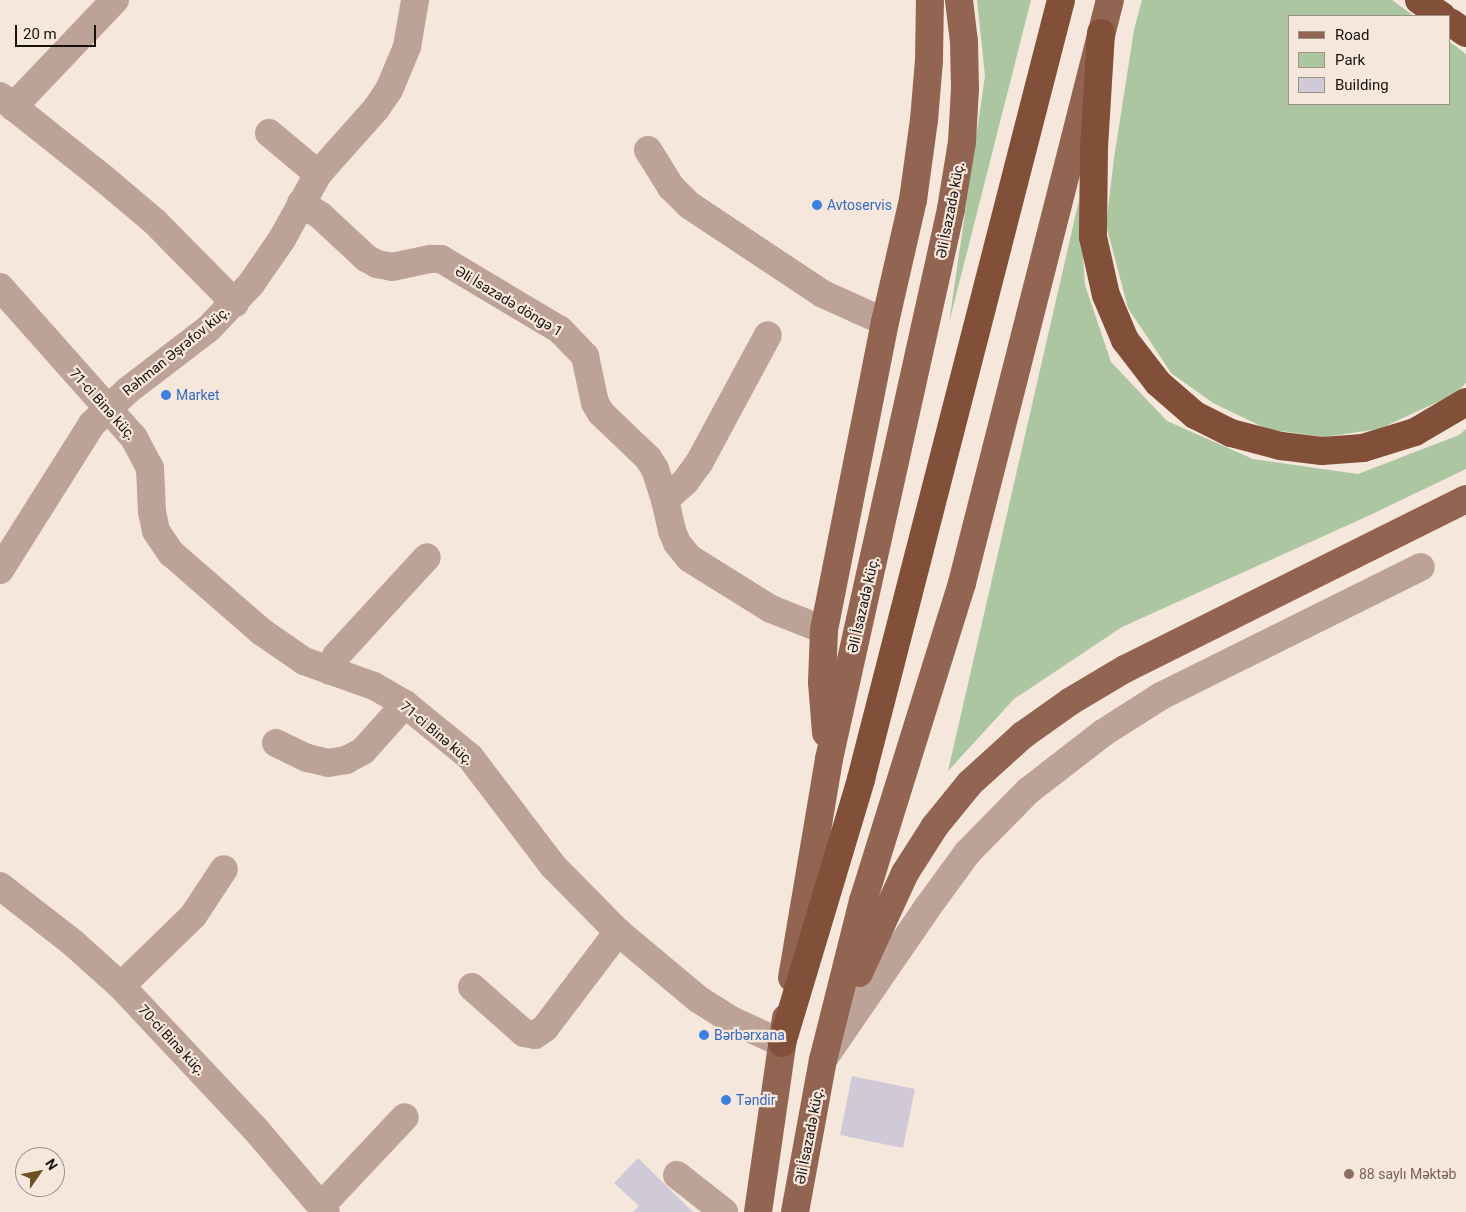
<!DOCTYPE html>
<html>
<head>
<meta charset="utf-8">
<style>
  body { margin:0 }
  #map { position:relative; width:1466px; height:1212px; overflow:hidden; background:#f6e7dc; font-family:Roboto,sans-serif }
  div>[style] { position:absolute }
  .green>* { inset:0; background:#adc6a2 }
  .building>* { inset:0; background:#cfc9d8 }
  .minor>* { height:28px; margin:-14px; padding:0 14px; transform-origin:14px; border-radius:14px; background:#bca297 }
  .major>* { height:28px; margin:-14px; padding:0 14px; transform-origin:14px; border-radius:14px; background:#926552 }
  .highway>* { height:28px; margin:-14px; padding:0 14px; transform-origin:14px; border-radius:14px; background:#824f39 }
  .dots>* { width:14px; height:14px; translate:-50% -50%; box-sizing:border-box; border:2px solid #f6e7dc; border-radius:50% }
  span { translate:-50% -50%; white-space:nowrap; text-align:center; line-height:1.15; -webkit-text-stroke:4.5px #f6e7dc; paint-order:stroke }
  .shop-label { font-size:14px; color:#366cbe }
  .left { translate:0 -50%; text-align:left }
  .street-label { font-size:14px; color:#17120e }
  .education-label { font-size:14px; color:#785e54 }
  .legend { position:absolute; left:1288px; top:15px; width:162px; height:90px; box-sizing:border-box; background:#f6e7dc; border:1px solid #9d928a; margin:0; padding:6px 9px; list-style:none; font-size:15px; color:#17120e }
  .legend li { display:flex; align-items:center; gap:10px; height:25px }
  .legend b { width:25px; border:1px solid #9d928a }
  .north { position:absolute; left:15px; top:1147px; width:50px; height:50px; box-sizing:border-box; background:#f6e7dc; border:1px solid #9d928a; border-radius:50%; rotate:57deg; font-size:14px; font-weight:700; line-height:20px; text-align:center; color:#17120e }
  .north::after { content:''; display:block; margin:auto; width:18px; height:22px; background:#6c5123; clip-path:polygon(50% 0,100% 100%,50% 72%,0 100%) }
  .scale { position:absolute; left:15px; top:25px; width:81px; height:22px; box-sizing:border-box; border:2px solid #17120e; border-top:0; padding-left:6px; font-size:15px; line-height:18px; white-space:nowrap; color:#17120e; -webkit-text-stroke:4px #f6e7dc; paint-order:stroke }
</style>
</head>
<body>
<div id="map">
  <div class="green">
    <div style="clip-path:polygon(977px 0,1031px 0,949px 323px,985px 76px)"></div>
    <div style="clip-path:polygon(1142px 0,1392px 0,1414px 16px,1290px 16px,1290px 104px,1450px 104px,1450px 42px,1466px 54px,1466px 383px,1455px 394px,1379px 429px,1324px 437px,1267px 429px,1213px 403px,1171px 373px,1128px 308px,1106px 225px,1114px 158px,1134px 30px)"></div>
    <div style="clip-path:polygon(1079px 200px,1085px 285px,1111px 362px,1167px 421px,1253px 459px,1358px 474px,1459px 435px,1466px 429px,1466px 469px,1368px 516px,1122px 627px,1014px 699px,948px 771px)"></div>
  </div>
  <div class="building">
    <div style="clip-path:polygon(852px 1076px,915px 1089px,903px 1148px,840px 1135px)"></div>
    <div style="clip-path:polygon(638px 1158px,693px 1212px,633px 1212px,639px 1206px,614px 1183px)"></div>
  </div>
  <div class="minor">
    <div style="left:0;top:96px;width:132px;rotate:38.5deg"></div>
    <div style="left:103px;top:178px;width:68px;rotate:40.2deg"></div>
    <div style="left:155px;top:222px;width:114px;rotate:45.4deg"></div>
    <div style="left:13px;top:107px;width:148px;rotate:-46.4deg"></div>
    <div style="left:269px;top:133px;width:64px;rotate:39.9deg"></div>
    <div style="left:648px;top:150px;width:44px;rotate:58.1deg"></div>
    <div style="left:671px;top:187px;width:25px;rotate:45deg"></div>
    <div style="left:689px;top:205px;width:161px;rotate:33.6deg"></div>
    <div style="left:823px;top:294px;width:68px;rotate:24.3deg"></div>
    <div style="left:301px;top:203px;width:24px;rotate:33deg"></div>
    <div style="left:321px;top:216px;width:62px;rotate:43deg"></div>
    <div style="left:366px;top:258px;width:13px;rotate:29deg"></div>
    <div style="left:377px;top:264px;width:15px;rotate:11deg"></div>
    <div style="left:392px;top:267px;width:40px;rotate:-12deg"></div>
    <div style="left:431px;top:259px;width:10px"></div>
    <div style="left:441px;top:259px;width:139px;rotate:30.8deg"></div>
    <div style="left:560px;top:330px;width:36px;rotate:46deg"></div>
    <div style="left:585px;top:356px;width:48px;rotate:78deg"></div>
    <div style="left:595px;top:403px;width:12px;rotate:59deg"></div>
    <div style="left:601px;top:413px;width:65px;rotate:43.8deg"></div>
    <div style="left:648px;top:458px;width:13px;rotate:58deg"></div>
    <div style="left:655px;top:469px;width:33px;rotate:72deg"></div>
    <div style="left:665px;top:500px;width:32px;rotate:77deg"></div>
    <div style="left:672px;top:531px;width:13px;rotate:67deg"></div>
    <div style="left:677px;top:543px;width:19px;rotate:51deg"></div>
    <div style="left:689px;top:558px;width:97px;rotate:31.9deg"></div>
    <div style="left:771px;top:609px;width:57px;rotate:21.6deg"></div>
    <div style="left:0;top:287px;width:202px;rotate:48.4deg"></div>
    <div style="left:134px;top:438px;width:34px;rotate:62deg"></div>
    <div style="left:150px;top:468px;width:44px;rotate:87.4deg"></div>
    <div style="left:152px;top:512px;width:19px;rotate:78deg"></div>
    <div style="left:156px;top:531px;width:27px;rotate:56deg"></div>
    <div style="left:171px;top:553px;width:121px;rotate:41deg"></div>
    <div style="left:262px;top:632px;width:51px;rotate:34.6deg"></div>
    <div style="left:304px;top:661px;width:74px;rotate:19.7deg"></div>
    <div style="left:374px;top:686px;width:36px;rotate:30deg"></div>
    <div style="left:405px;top:704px;width:84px;rotate:39.2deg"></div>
    <div style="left:470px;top:757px;width:137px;rotate:52.7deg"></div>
    <div style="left:553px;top:866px;width:93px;rotate:45.4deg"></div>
    <div style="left:618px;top:932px;width:104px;rotate:39.9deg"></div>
    <div style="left:698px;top:999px;width:41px;rotate:32.2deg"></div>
    <div style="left:733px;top:1021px;width:54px;rotate:24.2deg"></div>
    <div style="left:665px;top:500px;width:27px;rotate:-42deg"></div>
    <div style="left:685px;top:482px;width:24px;rotate:-54deg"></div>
    <div style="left:699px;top:463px;width:145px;rotate:-61.7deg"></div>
    <div style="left:0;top:570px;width:173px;rotate:-57.8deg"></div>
    <div style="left:92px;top:424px;width:48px;rotate:-43.3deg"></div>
    <div style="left:127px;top:391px;width:103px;rotate:-37.5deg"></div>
    <div style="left:209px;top:328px;width:61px;rotate:-46.3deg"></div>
    <div style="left:251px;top:284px;width:55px;rotate:-55.4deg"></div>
    <div style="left:282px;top:239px;width:74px;rotate:-61deg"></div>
    <div style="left:318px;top:174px;width:87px;rotate:-48.3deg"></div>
    <div style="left:376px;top:109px;width:23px;rotate:-56deg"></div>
    <div style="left:389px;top:90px;width:47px;rotate:-67.3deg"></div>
    <div style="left:407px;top:47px;width:48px;rotate:-80.3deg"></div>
    <div style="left:330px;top:671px;width:16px;rotate:-68deg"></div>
    <div style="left:336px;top:656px;width:134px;rotate:-47.4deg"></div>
    <div style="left:276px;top:743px;width:34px;rotate:26deg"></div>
    <div style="left:307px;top:758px;width:22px;rotate:13deg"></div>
    <div style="left:328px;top:763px;width:18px;rotate:-9deg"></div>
    <div style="left:346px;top:760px;width:19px;rotate:-28deg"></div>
    <div style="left:363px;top:751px;width:63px;rotate:-48.2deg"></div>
    <div style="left:0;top:886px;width:91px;rotate:37.9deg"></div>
    <div style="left:72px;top:942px;width:66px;rotate:41.9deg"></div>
    <div style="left:121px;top:986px;width:199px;rotate:46.8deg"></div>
    <div style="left:257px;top:1131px;width:106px;rotate:49.6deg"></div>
    <div style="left:121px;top:986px;width:100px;rotate:-44.2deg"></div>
    <div style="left:193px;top:916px;width:56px;rotate:-56.6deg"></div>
    <div style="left:472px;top:987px;width:69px;rotate:41.5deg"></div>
    <div style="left:524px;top:1033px;width:11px;rotate:10deg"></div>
    <div style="left:535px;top:1035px;width:12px;rotate:-35deg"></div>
    <div style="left:545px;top:1028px;width:121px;rotate:-52.8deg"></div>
    <div style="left:824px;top:1058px;width:182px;rotate:-55.5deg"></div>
    <div style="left:927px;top:908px;width:69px;rotate:-53.8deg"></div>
    <div style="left:968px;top:852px;width:86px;rotate:-45.5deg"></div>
    <div style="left:1028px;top:791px;width:95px;rotate:-37.7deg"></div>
    <div style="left:1103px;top:733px;width:69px;rotate:-32.5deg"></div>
    <div style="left:1161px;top:696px;width:290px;rotate:-26.4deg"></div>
    <div style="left:677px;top:1175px;width:60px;rotate:38.2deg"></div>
    <div style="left:321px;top:1206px;width:122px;rotate:-46.7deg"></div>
  </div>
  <div class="major">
    <div style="left:826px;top:733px;width:51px;rotate:-94.5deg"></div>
    <div style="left:822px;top:682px;width:52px;rotate:-87.8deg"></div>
    <div style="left:824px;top:630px;width:314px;rotate:-78.8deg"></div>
    <div style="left:885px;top:322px;width:125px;rotate:-77.1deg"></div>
    <div style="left:913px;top:200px;width:81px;rotate:-82.2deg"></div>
    <div style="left:924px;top:120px;width:59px;rotate:-85.2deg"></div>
    <div style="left:929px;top:61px;width:61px;rotate:-89.1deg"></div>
    <div style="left:859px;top:973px;width:110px;rotate:-65.3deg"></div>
    <div style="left:905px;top:873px;width:56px;rotate:-57.4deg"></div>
    <div style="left:935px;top:826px;width:55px;rotate:-50.9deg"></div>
    <div style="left:970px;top:783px;width:72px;rotate:-42.2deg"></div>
    <div style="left:1023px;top:735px;width:59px;rotate:-35.3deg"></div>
    <div style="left:1071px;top:701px;width:63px;rotate:-30.7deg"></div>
    <div style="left:1125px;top:669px;width:381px;rotate:-26.5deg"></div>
    <div style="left:792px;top:978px;width:222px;rotate:-80.4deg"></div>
    <div style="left:829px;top:759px;width:563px;rotate:-77.49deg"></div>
    <div style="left:951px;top:209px;width:68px;rotate:-80.7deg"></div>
    <div style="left:962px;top:142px;width:53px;rotate:-86.8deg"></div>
    <div style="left:965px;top:89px;width:47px;rotate:-91.2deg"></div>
    <div style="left:964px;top:42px;width:42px;rotate:-96.8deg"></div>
    <div style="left:758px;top:1212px;width:196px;rotate:-81.8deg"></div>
    <div style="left:795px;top:1212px;width:155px;rotate:-79.6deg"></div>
    <div style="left:823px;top:1060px;width:164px;rotate:-75.9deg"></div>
    <div style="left:863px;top:901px;width:333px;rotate:-72.7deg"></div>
    <div style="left:962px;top:583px;width:601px;rotate:-75.76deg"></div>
  </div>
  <div class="highway">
    <div style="left:1419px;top:0;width:28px;rotate:35deg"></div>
    <div style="left:1450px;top:22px;width:19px;rotate:35deg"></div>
    <div style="left:1101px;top:33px;width:116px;rotate:93.5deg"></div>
    <div style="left:1094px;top:149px;width:88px;rotate:90.7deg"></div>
    <div style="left:1093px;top:237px;width:59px;rotate:77.4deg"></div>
    <div style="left:1106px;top:295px;width:49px;rotate:67.1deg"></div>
    <div style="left:1125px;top:340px;width:54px;rotate:52.5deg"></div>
    <div style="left:1158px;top:383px;width:49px;rotate:40.9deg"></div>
    <div style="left:1195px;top:415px;width:40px;rotate:26.6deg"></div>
    <div style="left:1231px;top:433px;width:52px;rotate:14.6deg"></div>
    <div style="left:1281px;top:446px;width:41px;rotate:7deg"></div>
    <div style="left:1322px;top:451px;width:41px;rotate:-4.2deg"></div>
    <div style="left:1363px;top:448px;width:54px;rotate:-17.1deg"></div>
    <div style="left:1415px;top:432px;width:59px;rotate:-30.5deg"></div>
    <div style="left:782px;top:1043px;width:276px;rotate:-73.3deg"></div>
    <div style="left:861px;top:779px;width:804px;rotate:-75.6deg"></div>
  </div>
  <div class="dots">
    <div style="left:817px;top:205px;background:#3f7fe0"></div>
    <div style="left:166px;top:395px;background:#3f7fe0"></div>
    <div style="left:704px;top:1035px;background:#3f7fe0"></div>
    <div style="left:726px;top:1100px;background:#3f7fe0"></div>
    <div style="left:1349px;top:1174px;background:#8d6e63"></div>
  </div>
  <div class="shop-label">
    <span class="left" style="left:827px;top:205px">Avtoservis</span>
    <span class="left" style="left:176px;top:395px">Market</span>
    <span class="left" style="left:714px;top:1035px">Bərbərxana</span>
    <span class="left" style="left:736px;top:1100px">Təndir</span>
  </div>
  <div class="street-label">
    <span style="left:950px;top:210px;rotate:-79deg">Əli İsazadə küç.</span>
    <span style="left:509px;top:301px;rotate:31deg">Əli İsazadə döngə 1</span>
    <span style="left:176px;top:351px;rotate:-39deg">Rəhman Əşrəfov küç.</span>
    <span style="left:103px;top:404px;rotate:48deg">71-ci Binə küç.</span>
    <span style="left:863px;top:605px;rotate:-77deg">Əli İsazadə küç.</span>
    <span style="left:437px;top:733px;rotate:40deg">71-ci Binə küç.</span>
    <span style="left:172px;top:1040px;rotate:47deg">70-ci Binə küç.</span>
    <span style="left:809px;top:1136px;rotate:-79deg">Əli İsazadə küç.</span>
  </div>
  <div class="education-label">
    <span class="left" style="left:1359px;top:1174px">88 saylı Məktəb</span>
  </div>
  <ul class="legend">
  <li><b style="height:6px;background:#926552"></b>Road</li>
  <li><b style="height:14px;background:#adc6a2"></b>Park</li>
  <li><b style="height:14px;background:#cfc9d8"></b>Building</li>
  </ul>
  <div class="north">N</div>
  <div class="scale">20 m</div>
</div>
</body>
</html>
